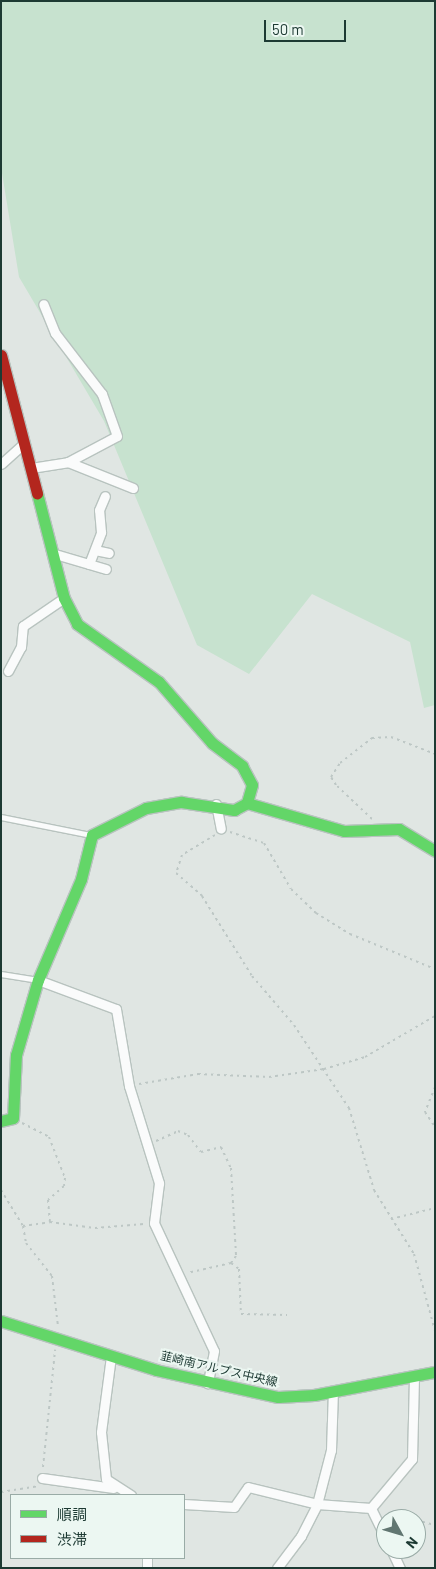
<!DOCTYPE html>
<html>
<head>
<meta charset="utf-8">
<style>
  body { margin:0 }
  #map { position:relative; width:436px; height:1569px; overflow:hidden; background:#e0e6e3; font-family:Barlow,"Noto Sans JP",sans-serif }
  div>[style] { position:absolute }
  .green>* { inset:0; background:#c7e2cf }
  .path>* { height:2px; margin-top:-1px; transform-origin:0; background:repeating-linear-gradient(90deg,#bdc7c5 0 2.5px,transparent 0 6.5px) }
  .roads { filter:drop-shadow(1px 0 #b8c3bf) drop-shadow(-1px 0 #b8c3bf) drop-shadow(0 1px #b8c3bf) drop-shadow(0 -1px #b8c3bf) }
  .lane>* { height:4.5px; margin:-2.25px; padding:0 2.25px; transform-origin:2.25px; border-radius:2.25px; background:#fafbfb }
  .street>* { height:9px; margin:-4.5px; padding:0 4.5px; transform-origin:4.5px; border-radius:4.5px; background:#fafbfb }
  .fast>* { height:11px; margin:-5.5px; padding:0 5.5px; transform-origin:5.5px; border-radius:5.5px; background:#63d668 }
  .jam>* { height:11px; margin:-5.5px; padding:0 5.5px; transform-origin:5.5px; border-radius:5.5px; background:#b3261e }
  span { translate:-50% -50%; white-space:nowrap; text-align:center; line-height:1.15; -webkit-text-stroke:4px #ecf7f2; paint-order:stroke }
  .street-label { font-size:12px; color:#1d3a33 }
  .frame { position:absolute; inset:0; border:2px solid #1d3a33; pointer-events:none }
  .legend { position:absolute; left:10px; top:1494px; width:175px; height:65px; box-sizing:border-box; background:#ecf7f2; border:1px solid #99aba6; margin:0; padding:6px 9px; list-style:none; font-size:15px; color:#1d3a33 }
  .legend li { display:flex; align-items:center; gap:10px; height:25px }
  .legend b { width:25px; border:1px solid #99aba6 }
  .north { position:absolute; left:376px; top:1509px; width:50px; height:50px; box-sizing:border-box; background:#ecf7f2; border:1px solid #99aba6; border-radius:50%; rotate:129deg; font-size:14px; font-weight:700; line-height:20px; text-align:center; color:#1d3a33 }
  .north::after { content:''; display:block; margin:auto; width:18px; height:22px; background:#617671; clip-path:polygon(50% 0,100% 100%,50% 72%,0 100%) }
  .scale { position:absolute; left:264px; top:20px; width:82px; height:22px; box-sizing:border-box; border:2px solid #1d3a33; border-top:0; padding-left:6px; font-size:15px; line-height:18px; white-space:nowrap; color:#1d3a33; -webkit-text-stroke:4px #ecf7f2; paint-order:stroke }
</style>
</head>
<body>
<div id="map">
  <div class="green">
    <div style="clip-path:polygon(1px 1px,435px 1px,435px 705px,424px 708px,410px 642px,312px 594px,249px 674px,197px 645px,104px 421px,19px 277px,1px 167px)"></div>
  </div>
  <div class="path">
    <div style="left:372px;top:819px;width:50px;rotate:-136.6deg"></div>
    <div style="left:336px;top:785px;width:9px;rotate:-122deg"></div>
    <div style="left:331px;top:777px;width:17px;rotate:-57deg"></div>
    <div style="left:340px;top:763px;width:41px;rotate:-38deg"></div>
    <div style="left:372px;top:738px;width:19px;rotate:-3deg"></div>
    <div style="left:391px;top:737px;width:47px;rotate:21.1deg"></div>
    <div style="left:230px;top:832px;width:36px;rotate:18deg"></div>
    <div style="left:264px;top:843px;width:53px;rotate:59.6deg"></div>
    <div style="left:291px;top:889px;width:35px;rotate:44deg"></div>
    <div style="left:316px;top:913px;width:40px;rotate:32deg"></div>
    <div style="left:350px;top:934px;width:92px;rotate:22.4deg"></div>
    <div style="left:215px;top:835px;width:39px;rotate:149deg"></div>
    <div style="left:182px;top:855px;width:19px;rotate:108deg"></div>
    <div style="left:176px;top:873px;width:35px;rotate:41deg"></div>
    <div style="left:202px;top:896px;width:94px;rotate:58deg"></div>
    <div style="left:252px;top:976px;width:65px;rotate:49.4deg"></div>
    <div style="left:294px;top:1025px;width:100px;rotate:56.5deg"></div>
    <div style="left:349px;top:1108px;width:86px;rotate:73deg"></div>
    <div style="left:374px;top:1190px;width:75px;rotate:58deg"></div>
    <div style="left:414px;top:1254px;width:80px;rotate:74.7deg"></div>
    <div style="left:139px;top:1084px;width:60px;rotate:-9.6deg"></div>
    <div style="left:198px;top:1074px;width:71px;rotate:2.4deg"></div>
    <div style="left:269px;top:1077px;width:56px;rotate:-8.3deg"></div>
    <div style="left:324px;top:1069px;width:43px;rotate:-16.3deg"></div>
    <div style="left:365px;top:1057px;width:81px;rotate:-30.4deg"></div>
    <div style="left:435px;top:1087px;width:27px;rotate:112deg"></div>
    <div style="left:425px;top:1112px;width:18px;rotate:56deg"></div>
    <div style="left:22px;top:1123px;width:30px;rotate:27deg"></div>
    <div style="left:49px;top:1137px;width:44px;rotate:68.7deg"></div>
    <div style="left:65px;top:1178px;width:8px;rotate:97deg"></div>
    <div style="left:64px;top:1186px;width:21px;rotate:139deg"></div>
    <div style="left:48px;top:1200px;width:22px;rotate:85deg"></div>
    <div style="left:156px;top:1141px;width:24px;rotate:-24deg"></div>
    <div style="left:178px;top:1131px;width:11px;rotate:22deg"></div>
    <div style="left:188px;top:1135px;width:21px;rotate:53deg"></div>
    <div style="left:201px;top:1152px;width:21px;rotate:-14deg"></div>
    <div style="left:221px;top:1147px;width:23px;rotate:65deg"></div>
    <div style="left:231px;top:1168px;width:88px;rotate:86.7deg"></div>
    <div style="left:236px;top:1256px;width:9px;rotate:126deg"></div>
    <div style="left:231px;top:1263px;width:45px;rotate:167.2deg"></div>
    <div style="left:1px;top:1190px;width:42px;rotate:58.6deg"></div>
    <div style="left:23px;top:1226px;width:17px;rotate:80deg"></div>
    <div style="left:26px;top:1243px;width:42px;rotate:51.8deg"></div>
    <div style="left:52px;top:1276px;width:50px;rotate:83.2deg"></div>
    <div style="left:391px;top:1219px;width:45px;rotate:-14deg"></div>
    <div style="left:23px;top:1226px;width:27px;rotate:-8deg"></div>
    <div style="left:50px;top:1222px;width:45px;rotate:7.6deg"></div>
    <div style="left:95px;top:1228px;width:49px;rotate:-4.7deg"></div>
    <div style="left:231px;top:1263px;width:10px;rotate:37deg"></div>
    <div style="left:239px;top:1269px;width:45px;rotate:87.5deg"></div>
    <div style="left:241px;top:1314px;width:46px;rotate:1.2deg"></div>
    <div style="left:43px;top:1467px;width:118px;rotate:-84.1deg"></div>
    <div style="left:1px;top:1492px;width:37px;rotate:-9deg"></div>
    <div style="left:386px;top:1516px;width:20px;rotate:9deg"></div>
    <div style="left:416px;top:1520px;width:20px;rotate:15deg"></div>
  </div>
  <div class="roads">
    <div class="lane">
      <div style="left:1px;top:817px;width:92px;rotate:11.3deg"></div>
      <div style="left:1px;top:974px;width:36px;rotate:9deg"></div>
    </div>
    <div class="street">
      <div style="left:68px;top:462px;width:70px;rotate:21.8deg"></div>
      <div style="left:1px;top:464px;width:31px;rotate:-42deg"></div>
      <div style="left:31px;top:468px;width:37px;rotate:-9deg"></div>
      <div style="left:68px;top:462px;width:55px;rotate:-28deg"></div>
      <div style="left:117px;top:436px;width:45px;rotate:-109.7deg"></div>
      <div style="left:102px;top:394px;width:77px;rotate:-127.6deg"></div>
      <div style="left:55px;top:333px;width:31px;rotate:-112deg"></div>
      <div style="left:95px;top:550px;width:14px;rotate:12deg"></div>
      <div style="left:55px;top:554px;width:53px;rotate:16.4deg"></div>
      <div style="left:89px;top:564px;width:34px;rotate:-69deg"></div>
      <div style="left:101px;top:532px;width:22px;rotate:-95deg"></div>
      <div style="left:99px;top:510px;width:15px;rotate:-67deg"></div>
      <div style="left:8px;top:671px;width:27px;rotate:-62deg"></div>
      <div style="left:21px;top:647px;width:21px;rotate:-85deg"></div>
      <div style="left:23px;top:626px;width:50px;rotate:-34.3deg"></div>
      <div style="left:216px;top:804px;width:25px;rotate:79deg"></div>
      <div style="left:38px;top:980px;width:83px;rotate:20.4deg"></div>
      <div style="left:116px;top:1009px;width:78px;rotate:80.4deg"></div>
      <div style="left:129px;top:1086px;width:102px;rotate:72.8deg"></div>
      <div style="left:159px;top:1183px;width:40px;rotate:97.1deg"></div>
      <div style="left:154px;top:1223px;width:141px;rotate:64.9deg"></div>
      <div style="left:214px;top:1351px;width:33px;rotate:101deg"></div>
      <div style="left:111px;top:1356px;width:77px;rotate:97.5deg"></div>
      <div style="left:101px;top:1432px;width:47px;rotate:83.9deg"></div>
      <div style="left:106px;top:1479px;width:30px;rotate:33deg"></div>
      <div style="left:42px;top:1478px;width:72px;rotate:8deg"></div>
      <div style="left:184px;top:1504px;width:50px;rotate:3.4deg"></div>
      <div style="left:234px;top:1507px;width:24px;rotate:-55deg"></div>
      <div style="left:248px;top:1487px;width:71px;rotate:13.8deg"></div>
      <div style="left:317px;top:1504px;width:54px;rotate:4.2deg"></div>
      <div style="left:386px;top:1539px;width:34px;rotate:-116deg"></div>
      <div style="left:371px;top:1508px;width:64px;rotate:-50.1deg"></div>
      <div style="left:412px;top:1459px;width:83px;rotate:-88.6deg"></div>
      <div style="left:391px;top:1549px;width:21px;rotate:65deg"></div>
      <div style="left:147px;top:1558px;width:10px;rotate:90deg"></div>
      <div style="left:277px;top:1568px;width:40px;rotate:-53deg"></div>
      <div style="left:301px;top:1536px;width:36px;rotate:-63deg"></div>
      <div style="left:317px;top:1504px;width:56px;rotate:-75.5deg"></div>
      <div style="left:331px;top:1450px;width:59px;rotate:-88.1deg"></div>
    </div>
    <div class="fast">
      <div style="left:37px;top:493px;width:108px;rotate:75.6deg"></div>
      <div style="left:64px;top:598px;width:29px;rotate:63deg"></div>
      <div style="left:77px;top:624px;width:100px;rotate:35.3deg"></div>
      <div style="left:159px;top:682px;width:81px;rotate:49deg"></div>
      <div style="left:212px;top:743px;width:38px;rotate:37deg"></div>
      <div style="left:242px;top:766px;width:21px;rotate:62deg"></div>
      <div style="left:252px;top:785px;width:19px;rotate:106deg"></div>
      <div style="left:1px;top:1121px;width:12px;rotate:-14deg"></div>
      <div style="left:13px;top:1118px;width:63px;rotate:-87.3deg"></div>
      <div style="left:16px;top:1055px;width:78px;rotate:-73.7deg"></div>
      <div style="left:38px;top:980px;width:110px;rotate:-66.9deg"></div>
      <div style="left:81px;top:879px;width:45px;rotate:-76deg"></div>
      <div style="left:92px;top:835px;width:60px;rotate:-26.6deg"></div>
      <div style="left:146px;top:808px;width:36px;rotate:-10deg"></div>
      <div style="left:181px;top:802px;width:54px;rotate:8.6deg"></div>
      <div style="left:234px;top:810px;width:15px;rotate:-28deg"></div>
      <div style="left:247px;top:803px;width:101px;rotate:16.1deg"></div>
      <div style="left:344px;top:831px;width:55px;rotate:-2.1deg"></div>
      <div style="left:399px;top:829px;width:42px;rotate:31.4deg"></div>
      <div style="left:1px;top:1321px;width:163px;rotate:17.5deg"></div>
      <div style="left:156px;top:1370px;width:125px;rotate:12.5deg"></div>
      <div style="left:278px;top:1397px;width:36px;rotate:-3deg"></div>
      <div style="left:314px;top:1395px;width:123px;rotate:-10.8deg"></div>
    </div>
    <div class="jam">
      <div style="left:1px;top:355px;width:143px;rotate:75.4deg"></div>
    </div>
  </div>
  <div class="street-label">
    <span style="left:219px;top:1369px;rotate:13deg">韮崎南アルプス中央線</span>
  </div>
  <div class="frame"></div>
  <ul class="legend">
  <li><b style="height:6px;background:#63d668"></b>順調</li>
  <li><b style="height:6px;background:#b3261e"></b>渋滞</li>
  </ul>
  <div class="north">N</div>
  <div class="scale">50 m</div>
</div>
</body>
</html>
